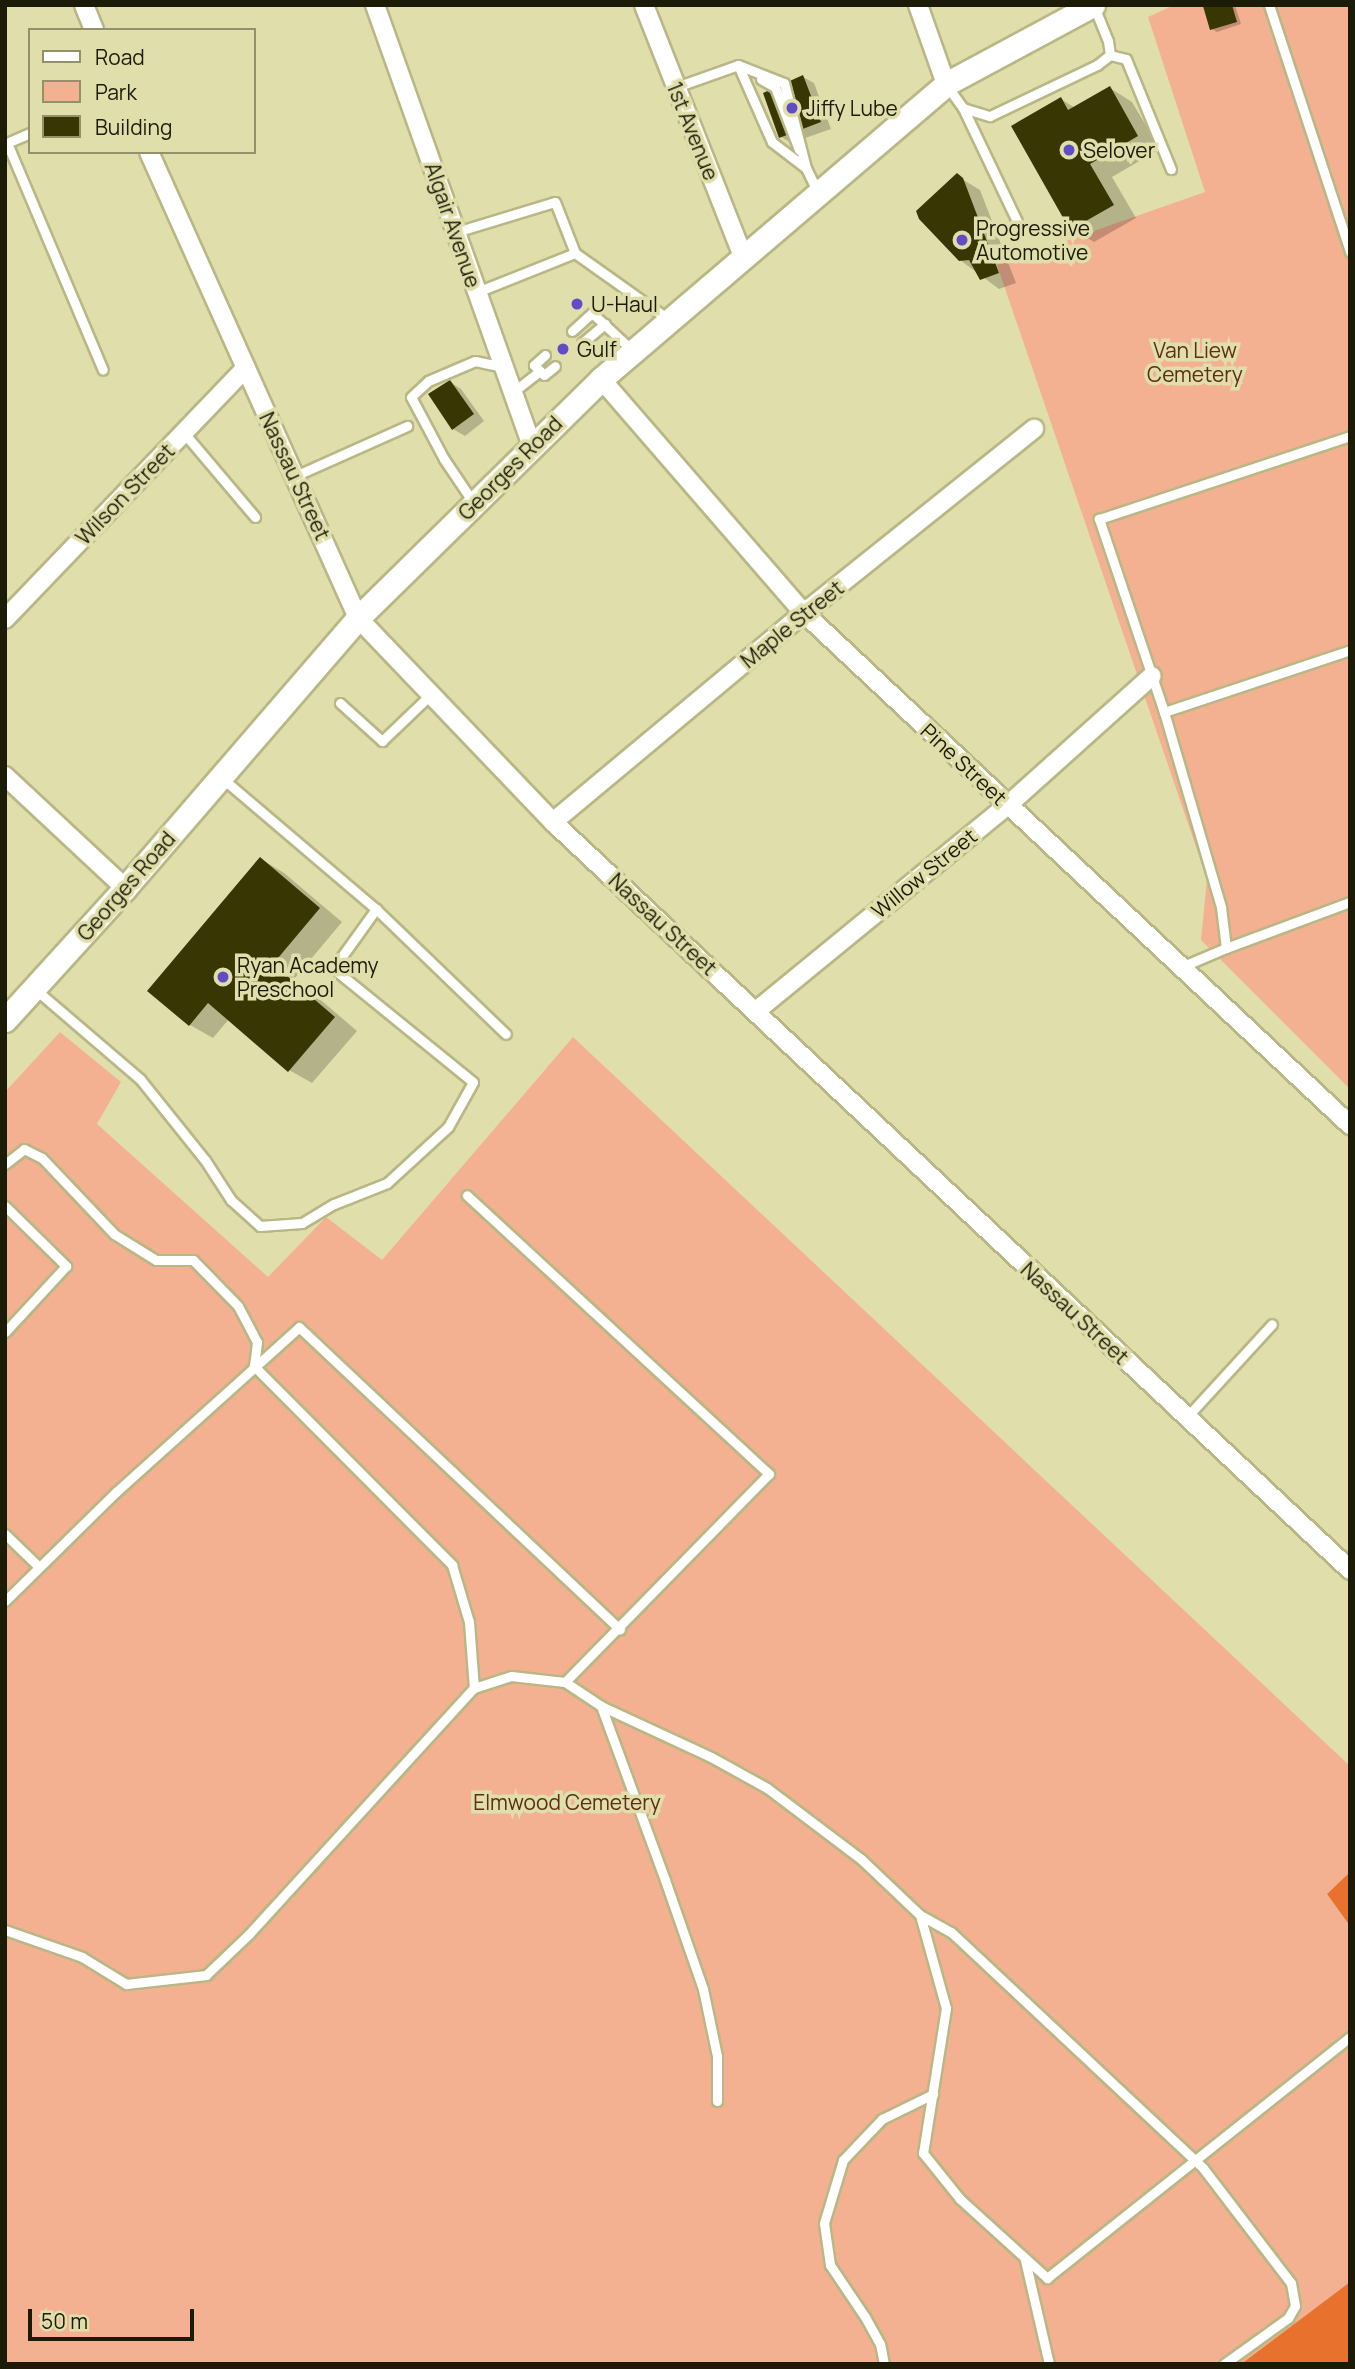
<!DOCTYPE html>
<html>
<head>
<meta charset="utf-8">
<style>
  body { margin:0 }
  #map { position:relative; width:1355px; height:2369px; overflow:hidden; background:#e0dfac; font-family:Manrope,sans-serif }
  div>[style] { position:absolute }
  .green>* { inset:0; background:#f3b191 }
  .forest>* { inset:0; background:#e9712e }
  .shadow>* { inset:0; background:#0003 }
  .building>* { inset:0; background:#383603 }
  .roads { filter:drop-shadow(2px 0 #b8b785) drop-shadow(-2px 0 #b8b785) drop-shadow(0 2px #b8b785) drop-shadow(0 -2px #b8b785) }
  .service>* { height:9px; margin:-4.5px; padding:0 4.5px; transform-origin:4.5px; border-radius:4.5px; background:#fff }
  .minor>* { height:18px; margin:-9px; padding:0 9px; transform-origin:9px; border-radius:9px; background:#fff }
  .tertiary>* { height:23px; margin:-11.5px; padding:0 11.5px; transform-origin:11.5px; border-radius:11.5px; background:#fff }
  .dots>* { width:19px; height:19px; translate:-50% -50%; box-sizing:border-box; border:4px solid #e0dfac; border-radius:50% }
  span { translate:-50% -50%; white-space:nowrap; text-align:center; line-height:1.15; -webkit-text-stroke:7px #e0dfac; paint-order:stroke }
  .poi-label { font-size:21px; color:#1c1b08 }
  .left { translate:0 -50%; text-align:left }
  .street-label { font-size:21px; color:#1c1b08 }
  .park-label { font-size:21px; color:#5d2d14 }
  .frame { position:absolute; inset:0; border:7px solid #1c1b08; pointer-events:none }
  .legend { position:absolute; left:28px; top:28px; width:228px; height:126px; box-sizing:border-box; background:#e0dfac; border:2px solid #92916a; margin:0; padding:9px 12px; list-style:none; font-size:21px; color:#1c1b08 }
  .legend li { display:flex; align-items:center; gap:14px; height:35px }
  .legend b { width:35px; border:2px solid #92916a }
  .scale { position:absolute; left:28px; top:2309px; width:166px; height:32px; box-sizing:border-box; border:4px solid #1c1b08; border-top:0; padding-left:9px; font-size:21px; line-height:24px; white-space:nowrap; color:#1c1b08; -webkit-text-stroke:5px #e0dfac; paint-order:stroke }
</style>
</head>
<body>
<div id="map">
  <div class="green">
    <div style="clip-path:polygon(1174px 5px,1350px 5px,1350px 1089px,1201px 940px,1207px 879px,997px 265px,1205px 192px,1148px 17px)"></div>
    <div style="clip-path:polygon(60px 1032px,121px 1082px,97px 1124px,268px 1277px,326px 1217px,382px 1260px,573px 1037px,1350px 1766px,1350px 1872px,1327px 1894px,1350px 1926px,1350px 2282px,1241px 2364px,5px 2364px,5px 1092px)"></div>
  </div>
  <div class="forest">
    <div style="clip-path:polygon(1350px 1872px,1350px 1926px,1327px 1894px)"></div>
    <div style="clip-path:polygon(1350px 2282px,1350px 2364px,1241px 2364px)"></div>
  </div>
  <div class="shadow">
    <div style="clip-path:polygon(1211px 5px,1235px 5px,1241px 24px,1217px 32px,1212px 29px,1205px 7px)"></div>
    <div style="clip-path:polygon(803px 77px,814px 83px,831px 129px,791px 143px,780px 136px)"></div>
    <div style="clip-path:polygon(1110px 88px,1132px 102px,1160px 149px,1112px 177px,1136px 218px,1094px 242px,1071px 228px,1061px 99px,1075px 108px)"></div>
    <div style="clip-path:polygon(957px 176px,980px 190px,1016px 283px,999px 289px,960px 260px)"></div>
    <div style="clip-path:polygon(450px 382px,461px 389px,484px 421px,465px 436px,453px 429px,431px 394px)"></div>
    <div style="clip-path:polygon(261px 859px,284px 873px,342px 922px,295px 978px,357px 1031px,312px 1083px,289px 1070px,229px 1019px,213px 1038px,190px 1025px,149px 990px)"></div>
  </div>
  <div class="building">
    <div style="clip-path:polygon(1232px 5px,1237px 22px,1210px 30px,1203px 6px)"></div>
    <div style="clip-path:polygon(803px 75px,821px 122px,779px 138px,763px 93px)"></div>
    <div style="clip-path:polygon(1110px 86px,1138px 136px,1090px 164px,1114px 205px,1070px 230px,1011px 126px,1061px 97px,1068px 110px)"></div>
    <div style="clip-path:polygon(957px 173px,963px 178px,999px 273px,980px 280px,969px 260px,959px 261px,919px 219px,916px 211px)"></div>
    <div style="clip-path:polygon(450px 380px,474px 414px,452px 430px,428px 394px)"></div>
    <div style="clip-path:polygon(260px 857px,320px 908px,273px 964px,335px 1017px,288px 1072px,208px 1003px,189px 1026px,147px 991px)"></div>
  </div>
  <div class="roads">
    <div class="service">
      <div style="left:1269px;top:5px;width:260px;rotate:71.8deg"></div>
      <div style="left:1110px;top:55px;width:16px;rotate:14deg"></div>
      <div style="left:1126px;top:59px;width:119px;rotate:67.8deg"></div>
      <div style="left:738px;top:65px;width:49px;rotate:21.4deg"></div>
      <div style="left:784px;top:83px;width:88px;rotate:75.5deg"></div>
      <div style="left:761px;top:79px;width:16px;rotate:30deg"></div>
      <div style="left:775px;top:87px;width:67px;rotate:69.1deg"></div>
      <div style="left:947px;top:86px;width:27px;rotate:54deg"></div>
      <div style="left:963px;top:108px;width:28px;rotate:17deg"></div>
      <div style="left:990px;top:116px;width:119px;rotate:-25.5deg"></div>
      <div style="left:1097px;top:65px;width:16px;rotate:-38deg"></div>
      <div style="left:1110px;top:55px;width:14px;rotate:-98deg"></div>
      <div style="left:1108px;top:41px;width:37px;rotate:-112deg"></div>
      <div style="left:676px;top:87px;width:66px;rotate:-19.5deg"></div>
      <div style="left:738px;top:65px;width:84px;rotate:66.2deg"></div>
      <div style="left:772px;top:142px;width:43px;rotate:37.4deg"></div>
      <div style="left:806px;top:168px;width:25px;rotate:64deg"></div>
      <div style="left:963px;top:108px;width:125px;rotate:64.5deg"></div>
      <div style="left:30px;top:133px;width:25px;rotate:157deg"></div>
      <div style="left:7px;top:143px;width:246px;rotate:67.1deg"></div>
      <div style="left:456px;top:232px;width:103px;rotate:-16.9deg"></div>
      <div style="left:555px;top:202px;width:55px;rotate:68.6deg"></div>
      <div style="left:575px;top:253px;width:114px;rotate:35.4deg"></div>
      <div style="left:477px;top:292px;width:105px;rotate:-21.7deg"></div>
      <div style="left:572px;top:331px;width:27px;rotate:-42deg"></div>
      <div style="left:592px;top:313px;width:54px;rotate:42.8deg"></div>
      <div style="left:582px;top:343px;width:30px;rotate:-40deg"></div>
      <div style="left:545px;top:355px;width:15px;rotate:138deg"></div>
      <div style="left:534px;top:365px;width:14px;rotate:45deg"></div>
      <div style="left:544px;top:375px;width:14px;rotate:-39deg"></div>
      <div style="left:513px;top:392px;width:34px;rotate:-38deg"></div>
      <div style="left:184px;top:433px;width:110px;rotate:49.8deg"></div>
      <div style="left:295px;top:476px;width:123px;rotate:-24.1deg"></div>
      <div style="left:473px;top:502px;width:52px;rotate:-124deg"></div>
      <div style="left:444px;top:459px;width:70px;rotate:-118deg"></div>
      <div style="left:411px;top:397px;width:23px;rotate:-43deg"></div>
      <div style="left:428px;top:381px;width:51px;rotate:-23.1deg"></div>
      <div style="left:475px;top:361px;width:30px;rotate:12deg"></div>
      <div style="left:340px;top:703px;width:57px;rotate:42.1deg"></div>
      <div style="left:382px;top:741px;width:68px;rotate:-43.8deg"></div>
      <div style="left:1164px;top:712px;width:196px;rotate:-18.4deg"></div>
      <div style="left:222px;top:778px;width:202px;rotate:40.4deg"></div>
      <div style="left:376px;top:909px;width:180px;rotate:43.9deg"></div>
      <div style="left:1226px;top:948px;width:132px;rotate:-20.4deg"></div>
      <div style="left:1181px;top:967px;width:49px;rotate:-22.9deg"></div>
      <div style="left:1226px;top:948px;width:41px;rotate:-97deg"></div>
      <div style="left:1221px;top:907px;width:203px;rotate:-106.3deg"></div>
      <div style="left:1164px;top:712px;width:204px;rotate:-108.6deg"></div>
      <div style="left:1099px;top:519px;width:264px;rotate:-18.3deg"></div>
      <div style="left:35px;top:989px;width:138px;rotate:40.6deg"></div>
      <div style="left:140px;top:1079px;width:104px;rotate:51.3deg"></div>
      <div style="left:205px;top:1160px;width:48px;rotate:57deg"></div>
      <div style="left:231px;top:1200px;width:39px;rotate:42deg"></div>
      <div style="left:260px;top:1226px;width:42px;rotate:-4.1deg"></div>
      <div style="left:302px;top:1223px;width:37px;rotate:-31deg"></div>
      <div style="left:334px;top:1204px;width:57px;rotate:-21.6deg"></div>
      <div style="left:387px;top:1183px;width:83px;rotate:-42.6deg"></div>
      <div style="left:448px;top:1127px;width:51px;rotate:-60.9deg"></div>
      <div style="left:473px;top:1082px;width:173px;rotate:-140.9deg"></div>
      <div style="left:339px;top:973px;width:14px;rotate:-86deg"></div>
      <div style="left:340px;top:959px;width:62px;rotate:-54.2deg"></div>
      <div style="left:5px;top:1164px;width:24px;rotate:-38deg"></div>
      <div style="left:24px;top:1149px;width:20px;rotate:27deg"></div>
      <div style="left:42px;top:1158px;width:105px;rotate:46.5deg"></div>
      <div style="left:114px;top:1234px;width:49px;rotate:31.8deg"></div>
      <div style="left:156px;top:1260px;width:37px"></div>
      <div style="left:193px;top:1260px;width:64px;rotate:45.6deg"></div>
      <div style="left:238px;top:1306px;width:41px;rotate:62.2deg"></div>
      <div style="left:257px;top:1342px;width:24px;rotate:97deg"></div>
      <div style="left:254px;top:1366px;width:281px;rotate:45.1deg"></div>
      <div style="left:452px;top:1565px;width:59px;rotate:73.4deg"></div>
      <div style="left:469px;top:1622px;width:66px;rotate:85.7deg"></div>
      <div style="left:5px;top:1206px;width:86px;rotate:44.5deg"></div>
      <div style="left:66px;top:1266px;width:90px;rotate:132.7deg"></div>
      <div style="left:1186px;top:1418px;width:127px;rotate:-47.5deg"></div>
      <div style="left:5px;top:1534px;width:47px;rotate:44.1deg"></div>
      <div style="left:5px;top:1601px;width:156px;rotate:-44.5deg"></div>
      <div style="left:116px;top:1492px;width:246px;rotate:-42deg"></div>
      <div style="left:299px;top:1327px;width:441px;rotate:43.3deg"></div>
      <div style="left:565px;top:1682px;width:43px;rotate:33.7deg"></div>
      <div style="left:601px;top:1706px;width:185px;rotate:69.8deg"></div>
      <div style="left:665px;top:1880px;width:115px;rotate:70.8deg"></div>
      <div style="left:703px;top:1989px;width:68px;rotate:78.2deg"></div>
      <div style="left:717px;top:2056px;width:45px;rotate:90deg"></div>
      <div style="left:601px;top:1706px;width:121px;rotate:24.9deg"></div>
      <div style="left:711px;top:1757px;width:64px;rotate:29deg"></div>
      <div style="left:767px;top:1788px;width:118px;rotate:37.1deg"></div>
      <div style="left:861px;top:1859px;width:81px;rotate:43.5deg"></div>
      <div style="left:920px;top:1915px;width:97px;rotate:74.4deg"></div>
      <div style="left:946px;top:2008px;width:147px;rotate:99deg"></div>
      <div style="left:923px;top:2153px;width:59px;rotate:51.2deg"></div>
      <div style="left:960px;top:2199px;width:118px;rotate:42.2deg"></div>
      <div style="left:1047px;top:2278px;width:387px;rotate:-38.5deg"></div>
      <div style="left:920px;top:1915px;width:35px;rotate:29deg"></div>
      <div style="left:951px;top:1932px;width:345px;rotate:43.1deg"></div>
      <div style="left:1203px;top:2168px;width:145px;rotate:52.6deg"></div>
      <div style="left:1291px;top:2283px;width:23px;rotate:80deg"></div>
      <div style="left:1295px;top:2306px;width:14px;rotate:120deg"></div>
      <div style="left:1288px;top:2318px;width:79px;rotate:144.3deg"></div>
      <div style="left:5px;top:1930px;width:82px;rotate:19.3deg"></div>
      <div style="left:82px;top:1957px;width:52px;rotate:31.5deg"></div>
      <div style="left:126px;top:1984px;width:81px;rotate:-6.4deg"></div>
      <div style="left:206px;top:1975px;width:59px;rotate:-43.6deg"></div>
      <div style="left:249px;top:1934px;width:333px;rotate:-47.6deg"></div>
      <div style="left:474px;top:1688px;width:39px;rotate:-18deg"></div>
      <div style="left:511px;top:1676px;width:54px;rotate:6.3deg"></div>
      <div style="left:565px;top:1682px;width:291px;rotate:-45.6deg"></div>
      <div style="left:769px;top:1474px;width:411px;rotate:-137.3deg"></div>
      <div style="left:1025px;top:2260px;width:107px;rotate:77deg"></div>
      <div style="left:884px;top:2364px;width:20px;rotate:-101deg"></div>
      <div style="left:880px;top:2344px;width:31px;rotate:-119deg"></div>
      <div style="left:865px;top:2317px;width:63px;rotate:-123.9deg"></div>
      <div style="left:830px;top:2265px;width:42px;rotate:-98.1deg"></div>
      <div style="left:824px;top:2223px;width:66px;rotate:-73.2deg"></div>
      <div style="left:843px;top:2160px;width:57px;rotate:-46.4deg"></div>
      <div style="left:882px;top:2119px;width:57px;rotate:-26.1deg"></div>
    </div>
    <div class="minor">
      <div style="left:84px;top:5px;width:27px;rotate:68deg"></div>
      <div style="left:375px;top:5px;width:467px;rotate:70.4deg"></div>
      <div style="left:644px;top:5px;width:270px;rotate:68.5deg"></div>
      <div style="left:918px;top:5px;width:84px;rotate:70.5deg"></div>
      <div style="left:149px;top:152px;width:511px;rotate:65.84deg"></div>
      <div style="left:358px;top:618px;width:282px;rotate:46.3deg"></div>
      <div style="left:553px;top:822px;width:1093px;rotate:43.18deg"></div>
      <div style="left:601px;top:379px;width:310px;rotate:49.1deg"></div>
      <div style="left:804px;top:613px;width:749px;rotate:43.16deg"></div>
      <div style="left:5px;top:619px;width:348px;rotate:-46.2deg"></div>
      <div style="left:5px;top:776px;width:164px;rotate:43deg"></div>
      <div style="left:553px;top:822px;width:327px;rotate:-39.8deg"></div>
      <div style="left:804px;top:613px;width:295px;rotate:-38.7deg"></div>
      <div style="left:756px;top:1011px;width:325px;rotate:-39.3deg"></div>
      <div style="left:1008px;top:805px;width:193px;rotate:-41.9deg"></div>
    </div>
    <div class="tertiary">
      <div style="left:5px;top:1020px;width:178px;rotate:-47.7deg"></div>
      <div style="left:125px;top:888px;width:357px;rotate:-49.2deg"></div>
      <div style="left:358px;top:618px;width:341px;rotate:-44.5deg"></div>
      <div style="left:601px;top:379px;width:454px;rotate:-40.5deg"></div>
      <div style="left:946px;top:84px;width:167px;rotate:-28.3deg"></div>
    </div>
  </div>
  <div class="dots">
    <div style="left:792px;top:108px;background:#624cc5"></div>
    <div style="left:1069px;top:150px;background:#624cc5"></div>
    <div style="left:962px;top:240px;background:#624cc5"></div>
    <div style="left:577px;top:304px;background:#624cc5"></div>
    <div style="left:563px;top:349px;background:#624cc5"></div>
    <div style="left:223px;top:977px;background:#624cc5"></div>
  </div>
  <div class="poi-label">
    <span class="left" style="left:806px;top:108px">Jiffy Lube</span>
    <span class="left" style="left:1083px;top:150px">Selover</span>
    <span class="left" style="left:976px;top:240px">Progressive<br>Automotive</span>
    <span class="left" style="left:591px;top:304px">U-Haul</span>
    <span class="left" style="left:577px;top:349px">Gulf</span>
    <span class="left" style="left:237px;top:977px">Ryan Academy<br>Preschool</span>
  </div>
  <div class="street-label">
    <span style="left:693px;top:131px;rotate:68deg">1st Avenue</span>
    <span style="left:453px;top:225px;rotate:71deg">Algair Avenue</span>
    <span style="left:510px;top:468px;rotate:-45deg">Georges Road</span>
    <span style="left:295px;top:476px;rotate:65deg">Nassau Street</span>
    <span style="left:125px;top:494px;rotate:-46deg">Wilson Street</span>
    <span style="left:792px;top:624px;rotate:-39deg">Maple Street</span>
    <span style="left:964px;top:764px;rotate:43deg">Pine Street</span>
    <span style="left:924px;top:873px;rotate:-39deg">Willow Street</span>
    <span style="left:126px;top:886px;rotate:-49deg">Georges Road</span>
    <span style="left:663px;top:924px;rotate:43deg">Nassau Street</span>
    <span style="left:1075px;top:1313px;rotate:43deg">Nassau Street</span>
  </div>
  <div class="park-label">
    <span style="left:1195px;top:362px">Van Liew<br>Cemetery</span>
    <span style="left:567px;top:1802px">Elmwood Cemetery</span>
  </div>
  <div class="frame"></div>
  <ul class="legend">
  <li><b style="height:9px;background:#fff"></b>Road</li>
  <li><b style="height:19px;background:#f3b191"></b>Park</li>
  <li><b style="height:19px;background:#383603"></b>Building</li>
  </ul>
  <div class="scale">50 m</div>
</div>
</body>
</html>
